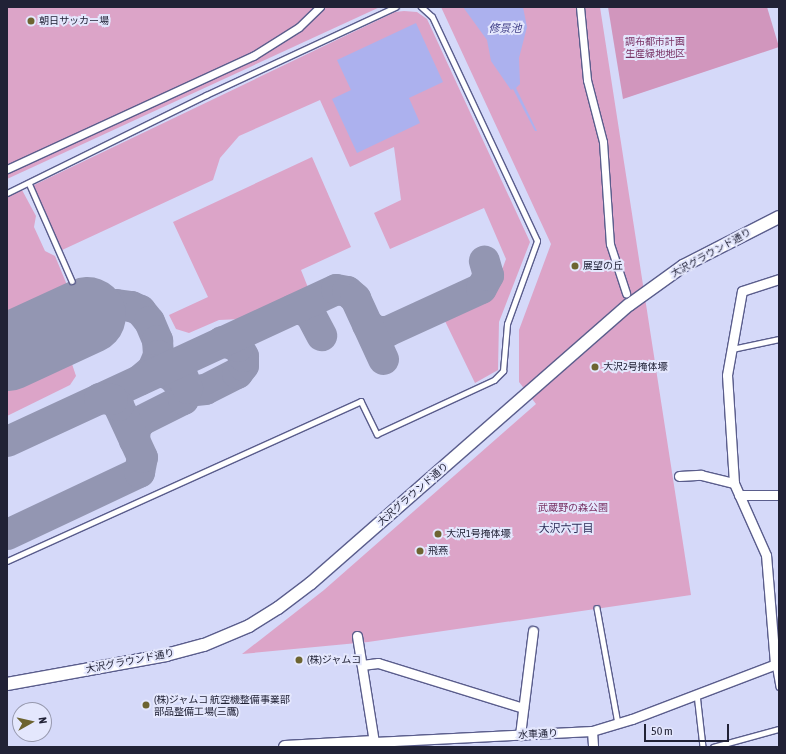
<!DOCTYPE html>
<html>
<head>
<meta charset="utf-8">
<style>
  body { margin:0 }
  #map { position:relative; width:786px; height:754px; overflow:hidden; background:#d5d9f9; font-family:"Asap Condensed","Noto Sans JP",sans-serif }
  div>[style] { position:absolute }
  .green>* { inset:0; background:#dca4c8 }
  .forest>* { inset:0; background:#d196bd }
  .water>* { inset:0; background:#acb1ee }
  .taxiway>* { height:31px; margin:-15.5px; padding:0 15.5px; transform-origin:15.5px; border-radius:15.5px; background:#9396b2 }
  .runway>* { height:77px; margin:-38.5px; padding:0 38.5px; transform-origin:38.5px; border-radius:38.5px; background:#9396b2 }
  .roads { filter:drop-shadow(1px 0 #5a5d8c) drop-shadow(-1px 0 #5a5d8c) drop-shadow(0 1px #5a5d8c) drop-shadow(0 -1px #5a5d8c) }
  .service>* { height:4.5px; margin:-2.25px; padding:0 2.25px; transform-origin:2.25px; border-radius:2.25px; background:#fff }
  .pedestrian>* { height:7px; margin:-3.5px; padding:0 3.5px; transform-origin:3.5px; border-radius:3.5px; background:#fff }
  .minor>* { height:9px; margin:-4.5px; padding:0 4.5px; transform-origin:4.5px; border-radius:4.5px; background:#fff }
  .tertiary>* { height:12px; margin:-6px; padding:0 6px; transform-origin:6px; border-radius:6px; background:#fff }
  .dots>* { width:11px; height:11px; translate:-50% -50%; box-sizing:border-box; border:2px solid #e4e7fd; border-radius:50% }
  span { translate:-50% -50%; white-space:nowrap; text-align:center; line-height:1.15; -webkit-text-stroke:4px #e4e7fd; paint-order:stroke }
  .poi-label { font-size:10px; color:#212236 }
  .left { translate:0 -50%; text-align:left }
  .park-label { font-size:10px; color:#783163 }
  .street-label { font-size:10px; color:#212236 }
  .water-label { font-size:11px; color:#403f87; font-style:italic }
  .neighbourhood-label { font-size:11px; color:#2d2e58 }
  .frame { position:absolute; inset:0; border:8px solid #212236; pointer-events:none }
  .north { position:absolute; left:12px; top:702px; width:40px; height:40px; box-sizing:border-box; background:#e4e7fd; border:1px solid #9698ad; border-radius:50%; rotate:82deg; font-size:11px; font-weight:700; line-height:16px; text-align:center; color:#212236 }
  .north::after { content:''; display:block; margin:auto; width:14px; height:18px; background:#6d6431; clip-path:polygon(50% 0,100% 100%,50% 72%,0 100%) }
  .scale { position:absolute; left:644px; top:724px; width:85px; height:18px; box-sizing:border-box; border:2px solid #212236; border-top:0; padding-left:5px; font-size:12px; line-height:14px; white-space:nowrap; color:#212236; -webkit-text-stroke:3px #e4e7fd; paint-order:stroke }
</style>
</head>
<body>
<div id="map">
  <div class="green">
    <div style="clip-path:polygon(7px 7px,380px 7px,7px 179px)"></div>
    <div style="clip-path:polygon(441px 7px,600px 7px,691px 595px,368px 642px,242px 654px,324px 590px,536px 404px,519px 382px,519px 330px,551px 244px)"></div>
    <div style="clip-path:polygon(404px 11px,417px 12px,427px 19px,530px 242px,499px 322px,498px 370px,475px 383px,444px 319px,492px 297px,506px 259px,484px 208px,390px 249px,374px 213px,401px 200px,394px 147px,350px 167px,320px 100px,239px 136px,220px 158px,213px 180px,60px 251px,32px 186px,395px 12px)"></div>
    <div style="clip-path:polygon(312px 157px,351px 247px,301px 270px,309px 290px,241px 319px,219px 320px,189px 333px,176px 329px,169px 315px,208px 297px,173px 222px)"></div>
    <div style="clip-path:polygon(22px 190px,36px 216px,34px 227px,45px 251px,55px 256px,67px 285px,7px 313px,7px 197px)"></div>
    <div style="clip-path:polygon(63px 360px,72px 364px,76px 376px,70px 385px,7px 416px,7px 387px)"></div>
  </div>
  <div class="forest">
    <div style="clip-path:polygon(608px 7px,767px 7px,779px 47px,623px 99px)"></div>
  </div>
  <div class="water">
    <div style="clip-path:polygon(463px 7px,523px 7px,527px 27px,519px 58px,520px 84px,516px 88px,537px 131px,535px 131px,513px 89px,511px 90px,491px 61px,487px 40px)"></div>
    <div style="clip-path:polygon(416px 23px,443px 82px,409px 98px,420px 123px,357px 153px,332px 99px,351px 90px,337px 60px)"></div>
  </div>
  <div class="taxiway">
    <div style="left:106px;top:306px;width:10px;rotate:-11deg"></div>
    <div style="left:116px;top:304px;width:15px;rotate:8deg"></div>
    <div style="left:131px;top:306px;width:10px;rotate:24deg"></div>
    <div style="left:140px;top:310px;width:14px;rotate:51deg"></div>
    <div style="left:149px;top:321px;width:21px;rotate:67deg"></div>
    <div style="left:157px;top:340px;width:15px;rotate:86deg"></div>
    <div style="left:158px;top:355px;width:15px;rotate:113deg"></div>
    <div style="left:152px;top:369px;width:16px;rotate:140deg"></div>
    <div style="left:293px;top:309px;width:9px"></div>
    <div style="left:302px;top:309px;width:9px;rotate:32deg"></div>
    <div style="left:310px;top:314px;width:24px;rotate:62deg"></div>
    <div style="left:367px;top:324px;width:11px;rotate:38deg"></div>
    <div style="left:376px;top:331px;width:11px"></div>
    <div style="left:387px;top:331px;width:103px;rotate:-24.6deg"></div>
    <div style="left:481px;top:288px;width:15px;rotate:-62deg"></div>
    <div style="left:488px;top:275px;width:15px;rotate:-106deg"></div>
    <div style="left:157px;top:371px;width:13px;rotate:13deg"></div>
    <div style="left:170px;top:374px;width:23px;rotate:47deg"></div>
    <div style="left:186px;top:391px;width:19px;rotate:-6deg"></div>
    <div style="left:205px;top:389px;width:36px;rotate:-27deg"></div>
    <div style="left:237px;top:373px;width:10px;rotate:-53deg"></div>
    <div style="left:243px;top:365px;width:9px;rotate:-90deg"></div>
    <div style="left:243px;top:356px;width:11px;rotate:-117deg"></div>
    <div style="left:238px;top:346px;width:17px;rotate:-163deg"></div>
    <div style="left:134px;top:440px;width:13px;rotate:-86deg"></div>
    <div style="left:135px;top:427px;width:9px;rotate:-49deg"></div>
    <div style="left:141px;top:420px;width:47px;rotate:-26.6deg"></div>
    <div style="left:183px;top:399px;width:12px;rotate:-70deg"></div>
    <div style="left:187px;top:388px;width:14px;rotate:-111deg"></div>
    <div style="left:7px;top:441px;width:362px;rotate:-24.8deg"></div>
    <div style="left:336px;top:289px;width:11px;rotate:10deg"></div>
    <div style="left:347px;top:291px;width:11px;rotate:41deg"></div>
    <div style="left:355px;top:298px;width:67px;rotate:65.3deg"></div>
    <div style="left:7px;top:534px;width:146px;rotate:-25.2deg"></div>
    <div style="left:139px;top:472px;width:15px;rotate:-79deg"></div>
    <div style="left:142px;top:457px;width:57px;rotate:-114.8deg"></div>
    <div style="left:118px;top:405px;width:8px;rotate:-135deg"></div>
    <div style="left:112px;top:399px;width:13px;rotate:-176deg"></div>
  </div>
  <div class="runway">
    <div style="left:7px;top:352px;width:88px;rotate:-24.8deg"></div>
  </div>
  <div class="roads">
    <div class="service">
      <div style="left:29px;top:183px;width:107px;rotate:66.3deg"></div>
      <div style="left:7px;top:193px;width:222px;rotate:-26.2deg"></div>
      <div style="left:206px;top:95px;width:209px;rotate:-24.9deg"></div>
      <div style="left:732px;top:349px;width:48px;rotate:-12deg"></div>
      <div style="left:7px;top:561px;width:388px;rotate:-24.3deg"></div>
      <div style="left:361px;top:401px;width:37px;rotate:64deg"></div>
      <div style="left:377px;top:434px;width:129px;rotate:-24.8deg"></div>
      <div style="left:494px;top:380px;width:13px;rotate:-45deg"></div>
      <div style="left:503px;top:371px;width:47px;rotate:-85.1deg"></div>
      <div style="left:507px;top:324px;width:88px;rotate:-70.1deg"></div>
      <div style="left:537px;top:241px;width:247px;rotate:-115.1deg"></div>
      <div style="left:432px;top:17px;width:15px;rotate:-138deg"></div>
      <div style="left:597px;top:608px;width:118px;rotate:79.7deg"></div>
      <div style="left:775px;top:664px;width:23px;rotate:80deg"></div>
      <div style="left:697px;top:694px;width:53px;rotate:83.5deg"></div>
      <div style="left:713px;top:747px;width:68px;rotate:-15.3deg"></div>
    </div>
    <div class="pedestrian">
      <div style="left:580px;top:7px;width:73px;rotate:84.5deg"></div>
      <div style="left:587px;top:80px;width:64px;rotate:75.5deg"></div>
      <div style="left:603px;top:142px;width:102px;rotate:86.1deg"></div>
      <div style="left:610px;top:244px;width:52px;rotate:71.9deg"></div>
      <div style="left:7px;top:169px;width:271px;rotate:-24.7deg"></div>
      <div style="left:253px;top:56px;width:54px;rotate:-32.2deg"></div>
      <div style="left:299px;top:27px;width:29px;rotate:-44deg"></div>
    </div>
    <div class="minor">
      <div style="left:679px;top:476px;width:22px;rotate:-3deg"></div>
      <div style="left:701px;top:475px;width:34px;rotate:14deg"></div>
      <div style="left:739px;top:495px;width:40px"></div>
      <div style="left:357px;top:636px;width:107px;rotate:80.9deg"></div>
      <div style="left:374px;top:742px;width:218px;rotate:-2.9deg"></div>
      <div style="left:592px;top:731px;width:42px;rotate:-16.7deg"></div>
      <div style="left:632px;top:719px;width:157px;rotate:-20.9deg"></div>
      <div style="left:775px;top:664px;width:109px;rotate:-94.7deg"></div>
      <div style="left:766px;top:555px;width:79px;rotate:-114deg"></div>
      <div style="left:734px;top:483px;width:108px;rotate:-93.7deg"></div>
      <div style="left:727px;top:375px;width:85px;rotate:-79.9deg"></div>
      <div style="left:742px;top:291px;width:39px;rotate:-18deg"></div>
      <div style="left:362px;top:665px;width:16px;rotate:-7deg"></div>
      <div style="left:378px;top:663px;width:152px;rotate:17.2deg"></div>
      <div style="left:592px;top:731px;width:16px;rotate:86deg"></div>
      <div style="left:520px;top:735px;width:105px;rotate:-82.9deg"></div>
    </div>
    <div class="tertiary">
      <div style="left:7px;top:684px;width:162px;rotate:-10.3deg"></div>
      <div style="left:166px;top:655px;width:39px;rotate:-15deg"></div>
      <div style="left:204px;top:645px;width:49px;rotate:-22.9deg"></div>
      <div style="left:249px;top:626px;width:34px;rotate:-32deg"></div>
      <div style="left:278px;top:608px;width:41px;rotate:-37.1deg"></div>
      <div style="left:311px;top:583px;width:422px;rotate:-41.2deg"></div>
      <div style="left:629px;top:305px;width:67px;rotate:-35.8deg"></div>
      <div style="left:683px;top:266px;width:108px;rotate:-27deg"></div>
      <div style="left:285px;top:747px;width:89px;rotate:-3.2deg"></div>
    </div>
  </div>
  <div class="dots">
    <div style="left:31px;top:21px;background:#6d6431"></div>
    <div style="left:575px;top:266px;background:#6d6431"></div>
    <div style="left:595px;top:367px;background:#6d6431"></div>
    <div style="left:438px;top:534px;background:#6d6431"></div>
    <div style="left:420px;top:551px;background:#6d6431"></div>
    <div style="left:299px;top:660px;background:#6d6431"></div>
    <div style="left:146px;top:705px;background:#6d6431"></div>
  </div>
  <div class="poi-label">
    <span class="left" style="left:39px;top:21px">朝日サッカー場</span>
    <span class="left" style="left:583px;top:266px">展望の丘</span>
    <span class="left" style="left:603px;top:367px">大沢2号掩体壕</span>
    <span class="left" style="left:446px;top:534px">大沢1号掩体壕</span>
    <span class="left" style="left:428px;top:551px">飛燕</span>
    <span class="left" style="left:307px;top:660px">(株)ジャムコ</span>
    <span class="left" style="left:154px;top:705px">(株)ジャムコ 航空機整備事業部<br>部品整備工場(三鷹)</span>
  </div>
  <div class="park-label">
    <span style="left:655px;top:47px">調布都市計画<br>生産緑地地区</span>
    <span style="left:573px;top:508px">武蔵野の森公園</span>
  </div>
  <div class="street-label">
    <span style="left:711px;top:253px;rotate:-29deg">大沢グラウンド通り</span>
    <span style="left:413px;top:494px;rotate:-41deg">大沢グラウンド通り</span>
    <span style="left:130px;top:661px;rotate:-11deg">大沢グラウンド通り</span>
    <span style="left:538px;top:734px;rotate:-3deg">水車通り</span>
  </div>
  <div class="water-label">
    <span style="left:505px;top:28px">修景池</span>
  </div>
  <div class="neighbourhood-label">
    <span style="left:566px;top:528px">大沢六丁目</span>
  </div>
  <div class="frame"></div>
  <div class="north">N</div>
  <div class="scale">50 m</div>
</div>
</body>
</html>
